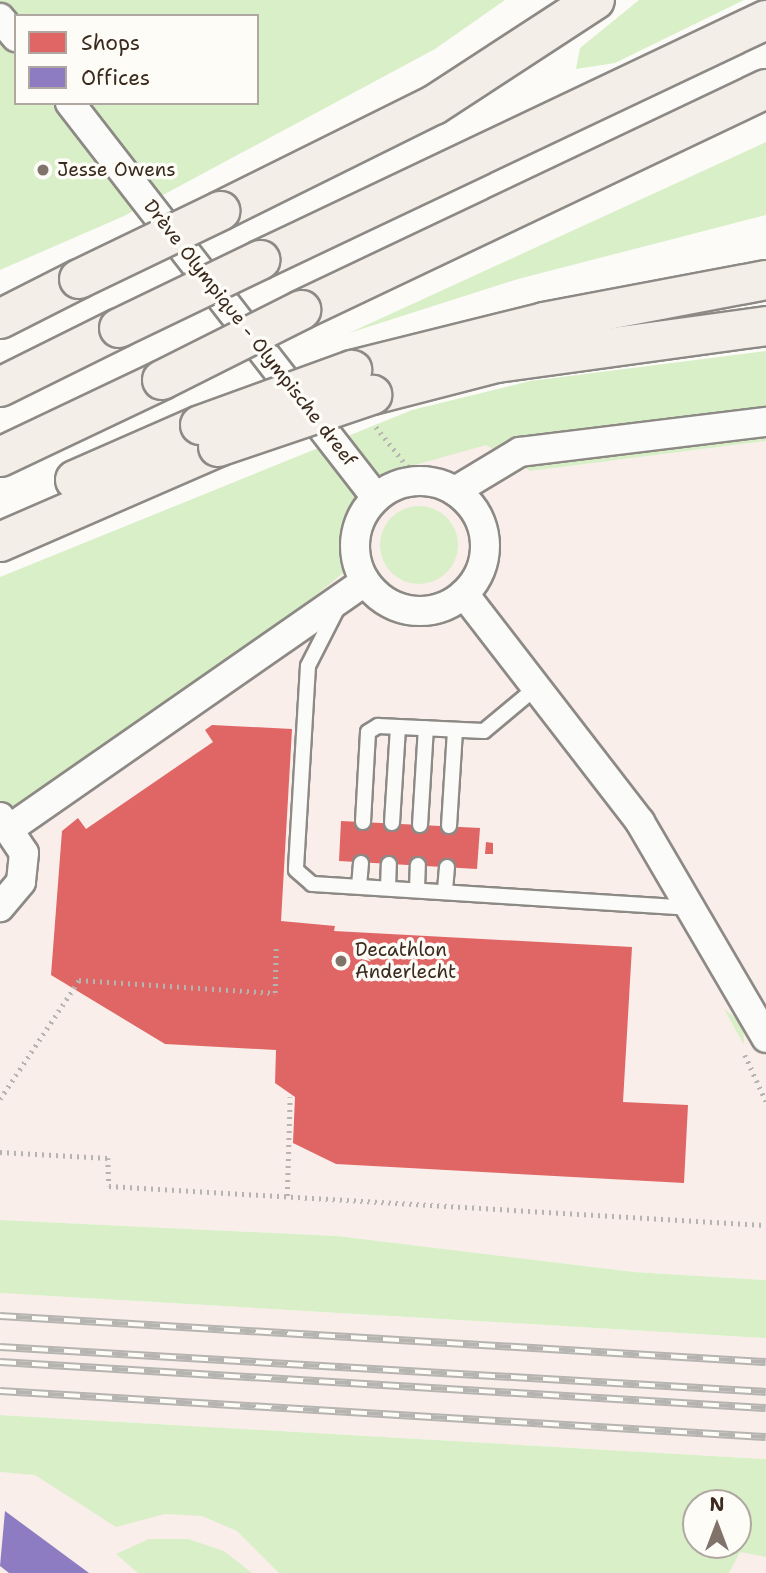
<!DOCTYPE html>
<html>
<head>
<meta charset="utf-8">
<style>
  body { margin:0 }
  #map { position:relative; width:766px; height:1573px; overflow:hidden; background:#fcfbf8; font-family:"Shantell Sans",sans-serif }
  div>[style] { position:absolute }
  .built>* { inset:0; background:#f9eee9 }
  .green>* { inset:0; background:#d9efc8 }
  .round { border-radius:50% }
  .shops>* { inset:0; background:#e06666 }
  .offices>* { inset:0; background:#8e7cc3 }
  .path>* { height:4.5px; margin-top:-2.25px; transform-origin:0; background:repeating-linear-gradient(90deg,#b6b4b1 0 2px,transparent 0 7px) }
  .roads { filter:drop-shadow(2px 0 #8d8985) drop-shadow(-2px 0 #8d8985) drop-shadow(0 2px #8d8985) drop-shadow(0 -2px #8d8985) }
  .service>* { height:14px; margin:-7px; padding:0 7px; transform-origin:7px; border-radius:7px; background:#fbfbf9 }
  .minor>* { height:28px; margin:-14px; padding:0 14px; transform-origin:14px; border-radius:14px; background:#fbfbf9 }
  .minor>.ring { margin:-14px; padding:0; box-sizing:content-box; background:none; border:28px solid #fbfbf9; border-radius:50% }
  .motorway>* { height:38px; margin:-19px; padding:0 19px; transform-origin:19px; border-radius:19px; background:#f3eee8 }
  .rail>* { height:8px; margin-top:-4px; transform-origin:0; background:repeating-linear-gradient(90deg,#fdfcf7 0 16px,#b6b4b1 0 32px); box-sizing:border-box; border-block:2px solid #b6b4b1 }
  .bridges { filter:drop-shadow(2px 0 #8d8985) drop-shadow(-2px 0 #8d8985) drop-shadow(0 2px #8d8985) drop-shadow(0 -2px #8d8985) }
  .motorway-bridge>* { height:38px; margin:-19px; padding:0 19px; transform-origin:19px; border-radius:19px; background:#f3eee8 }
  .dots>* { width:19px; height:19px; translate:-50% -50%; box-sizing:border-box; border:4px solid #fdfcf7; border-radius:50% }
  span { translate:-50% -50%; white-space:nowrap; text-align:center; line-height:1.15; -webkit-text-stroke:7px #fdfcf7; paint-order:stroke }
  .poi-label { font-size:19px; color:#3b2a1e }
  .left { translate:0 -50%; text-align:left }
  .street-label { font-size:19px; color:#3b2a1e }
  .legend { position:absolute; left:14px; top:14px; width:245px; height:91px; box-sizing:border-box; background:#fdfcf7; border:2px solid #afa8a0; margin:0; padding:9px 12px; list-style:none; font-size:21px; color:#3b2a1e }
  .legend li { display:flex; align-items:center; gap:14px; height:35px }
  .legend b { width:35px; border:2px solid #afa8a0 }
  .north { position:absolute; left:682px; top:1489px; width:70px; height:70px; box-sizing:border-box; background:#fdfcf7; border:2px solid #afa8a0; border-radius:50%; rotate:0deg; font-size:19px; font-weight:700; line-height:28px; text-align:center; color:#3b2a1e }
  .north::after { content:''; display:block; margin:auto; width:24px; height:32px; background:#7f736a; clip-path:polygon(50% 0,100% 100%,50% 72%,0 100%) }
</style>
</head>
<body>
<div id="map">
  <div class="built">
    <div style="clip-path:polygon(766px 441px,766px 1280px,634px 1272px,337px 1236px,0 1220px,0 807px,343px 574px,345px 523px,361px 497px,394px 471px,486px 444px,530px 471px)"></div>
    <div style="clip-path:polygon(0 1293px,766px 1338px,766px 1459px,0 1415px)"></div>
    <div style="clip-path:polygon(0 1472px,321px 1490px,696px 1545px,738px 1545px,766px 1514px,766px 1573px,0 1573px)"></div>
  </div>
  <div class="green">
    <div style="clip-path:polygon(evenodd,0 0,505px 0,435px 49px,124px 216px,0 270px,0 0,16px 16px,257px 16px,257px 103px,16px 103px,16px 16px)"></div>
    <div style="clip-path:polygon(639px 0,744px 0,615px 63px,576px 69px,580px 48px)"></div>
    <div style="clip-path:polygon(766px 142px,766px 215px,518px 279px,349px 333px)"></div>
    <div style="clip-path:polygon(766px 351px,766px 441px,530px 471px,486px 445px,394px 471px,361px 497px,345px 523px,343px 573px,276px 628px,16px 813px,0 807px,0 577px,412px 410px,530px 381px)"></div>
    <div class="round" style="left:380px;top:506px;width:78px;height:78px"></div>
    <div style="clip-path:polygon(724px 1009px,743px 1024px,744px 1045px)"></div>
    <div style="clip-path:polygon(0 1220px,337px 1236px,634px 1272px,766px 1280px,766px 1338px,0 1293px)"></div>
    <div style="clip-path:polygon(evenodd,0 1415px,766px 1459px,766px 1557px,740px 1552px,729px 1573px,279px 1573px,237px 1531px,202px 1516px,165px 1514px,116px 1527px,35px 1475px,0 1472px,0 1415px,696px 1503px,738px 1503px,738px 1545px,696px 1545px,696px 1503px)"></div>
    <div style="clip-path:polygon(149px 1539px,188px 1539px,224px 1551px,252px 1573px,138px 1573px,116px 1554px)"></div>
  </div>
  <div class="shops">
    <div style="clip-path:polygon(212px 725px,292px 729px,281px 921px,335px 926px,334px 931px,632px 947px,623px 1102px,688px 1105px,684px 1183px,336px 1164px,293px 1143px,295px 1097px,275px 1083px,276px 1050px,165px 1044px,51px 975px,62px 831px,78px 818px,86px 829px,213px 742px,205px 730px)"></div>
    <div style="clip-path:polygon(341px 821px,480px 828px,477px 869px,339px 861px)"></div>
    <div style="clip-path:polygon(486px 842px,493px 843px,493px 854px,485px 854px)"></div>
  </div>
  <div class="offices">
    <div style="clip-path:polygon(5px 1511px,89px 1573px,9px 1573px,0 1566px)"></div>
  </div>
  <div class="path">
    <div style="left:376px;top:427px;width:69px;rotate:51.5deg"></div>
    <div style="left:745px;top:1055px;width:51px;rotate:65.5deg"></div>
    <div style="left:0;top:1099px;width:143px;rotate:-56.4deg"></div>
    <div style="left:79px;top:980px;width:196px;rotate:3.8deg"></div>
    <div style="left:275px;top:993px;width:46px;rotate:-88.8deg"></div>
    <div style="left:0;top:1152px;width:108px;rotate:3.2deg"></div>
    <div style="left:108px;top:1158px;width:28px;rotate:88deg"></div>
    <div style="left:109px;top:1186px;width:658px;rotate:3.4deg"></div>
    <div style="left:287px;top:1196px;width:99px;rotate:-88.3deg"></div>
  </div>
  <div class="roads">
    <div class="service">
      <div style="left:337px;top:609px;width:64px;rotate:117deg"></div>
      <div style="left:308px;top:666px;width:204px;rotate:93.4deg"></div>
      <div style="left:296px;top:870px;width:21px;rotate:41deg"></div>
      <div style="left:312px;top:884px;width:382px;rotate:3.6deg"></div>
      <div style="left:363px;top:822px;width:90px;rotate:-86.8deg"></div>
      <div style="left:368px;top:732px;width:12px;rotate:-31deg"></div>
      <div style="left:378px;top:726px;width:106px;rotate:2.7deg"></div>
      <div style="left:484px;top:731px;width:70px;rotate:-39.8deg"></div>
      <div style="left:392px;top:823px;width:96px;rotate:-86.4deg"></div>
      <div style="left:420px;top:825px;width:97px;rotate:-86.5deg"></div>
      <div style="left:449px;top:826px;width:96px;rotate:-86.4deg"></div>
      <div style="left:359px;top:886px;width:23px;rotate:-85deg"></div>
      <div style="left:388px;top:888px;width:24px;rotate:-88deg"></div>
      <div style="left:417px;top:889px;width:24px;rotate:-88deg"></div>
      <div style="left:445px;top:890px;width:23px;rotate:-85deg"></div>
    </div>
    <div class="minor">
      <div style="left:0;top:18px;width:25px;rotate:50deg"></div>
      <div style="left:70px;top:103px;width:499px;rotate:52.2deg"></div>
      <div class="ring" style="left:355px;top:481px;width:102px;height:102px"></div>
      <div style="left:455px;top:491px;width:76px;rotate:-31deg"></div>
      <div style="left:520px;top:452px;width:248px;rotate:-7deg"></div>
      <div style="left:464px;top:594px;width:288px;rotate:52.3deg"></div>
      <div style="left:640px;top:822px;width:250px;rotate:59.7deg"></div>
      <div style="left:0;top:817px;width:43px;rotate:56.3deg"></div>
      <div style="left:24px;top:853px;width:29px;rotate:96deg"></div>
      <div style="left:21px;top:882px;width:33px;rotate:130deg"></div>
      <div style="left:12px;top:827px;width:430px;rotate:-34.8deg"></div>
    </div>
    <div class="motorway">
      <div style="left:220px;top:211px;width:239px;rotate:-26.4deg"></div>
      <div style="left:434px;top:105px;width:192px;rotate:-33.1deg"></div>
      <div style="left:260px;top:260px;width:560px;rotate:-25.38deg"></div>
      <div style="left:301px;top:310px;width:515px;rotate:-25.42deg"></div>
      <div style="left:0;top:319px;width:89px;rotate:-26.9deg"></div>
      <div style="left:352px;top:370px;width:198px;rotate:-14deg"></div>
      <div style="left:544px;top:322px;width:226px;rotate:-10.7deg"></div>
      <div style="left:0;top:387px;width:133px;rotate:-26.4deg"></div>
      <div style="left:372px;top:395px;width:129px;rotate:-14.4deg"></div>
      <div style="left:497px;top:363px;width:272px;rotate:-7.8deg"></div>
      <div style="left:0;top:457px;width:179px;rotate:-25.4deg"></div>
      <div style="left:75px;top:480px;width:137px;rotate:-23.7deg"></div>
      <div style="left:0;top:542px;width:238px;rotate:-23.5deg"></div>
    </div>
  </div>
  <div class="rail">
    <div style="left:0;top:1316px;width:767px;rotate:3.44deg"></div>
    <div style="left:0;top:1347px;width:767px;rotate:3.36deg"></div>
    <div style="left:0;top:1362px;width:767px;rotate:3.44deg"></div>
    <div style="left:0;top:1391px;width:767px;rotate:3.44deg"></div>
  </div>
  <div class="bridges">
    <div class="motorway-bridge">
      <div style="left:79px;top:279px;width:157px;rotate:-25.7deg"></div>
      <div style="left:119px;top:328px;width:157px;rotate:-25.7deg"></div>
      <div style="left:162px;top:380px;width:156px;rotate:-26.7deg"></div>
      <div style="left:200px;top:425px;width:162px;rotate:-19.9deg"></div>
      <div style="left:218px;top:447px;width:163px;rotate:-18.7deg"></div>
    </div>
  </div>
  <div class="dots">
    <div style="left:43px;top:170px;background:#7f736a"></div>
    <div style="left:341px;top:961px;background:#7f736a"></div>
  </div>
  <div class="poi-label">
    <span class="left" style="left:57px;top:170px">Jesse Owens</span>
    <span class="left" style="left:355px;top:961px">Decathlon<br>Anderlecht</span>
  </div>
  <div class="street-label">
    <span style="left:250px;top:333px;rotate:52deg">Drève Olympique - Olympische dreef</span>
  </div>
  <ul class="legend">
  <li><b style="height:19px;background:#e06666"></b>Shops</li>
  <li><b style="height:19px;background:#8e7cc3"></b>Offices</li>
  </ul>
  <div class="north">N</div>
</div>
</body>
</html>
